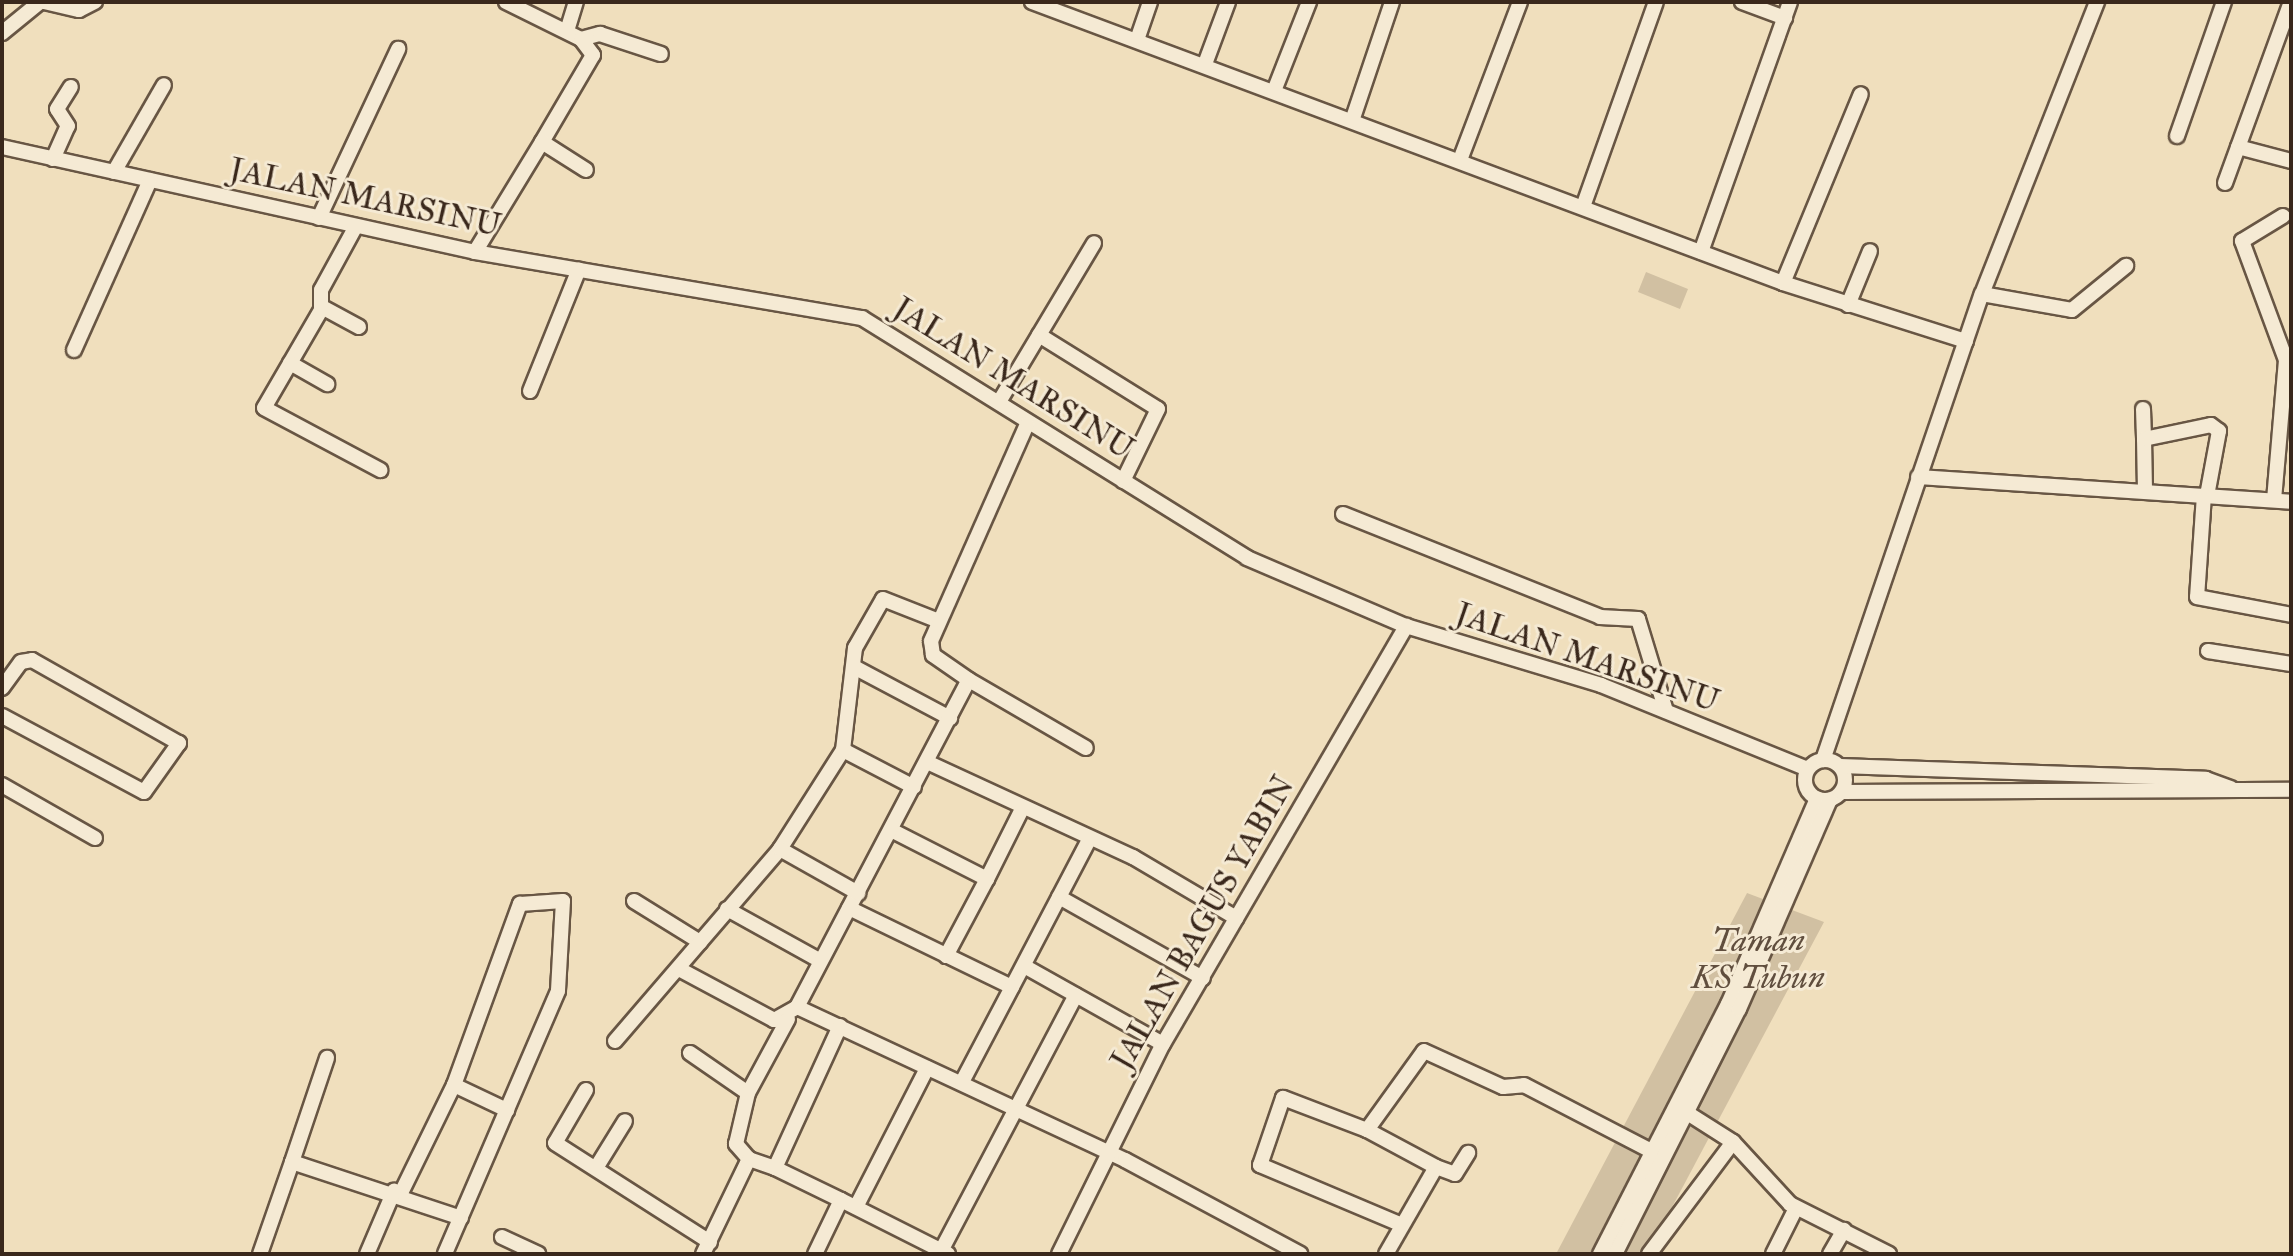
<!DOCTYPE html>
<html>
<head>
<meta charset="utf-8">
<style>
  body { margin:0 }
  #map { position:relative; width:2293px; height:1256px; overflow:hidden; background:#f0dfbd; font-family:"IM FELL Great Primer",serif }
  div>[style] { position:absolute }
  .green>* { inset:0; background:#d1c0a2 }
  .roads { filter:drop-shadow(2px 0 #685644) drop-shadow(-2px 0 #685644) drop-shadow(0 2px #685644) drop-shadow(0 -2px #685644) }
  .minor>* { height:14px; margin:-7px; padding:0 7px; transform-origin:7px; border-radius:7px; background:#f5ead4 }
  .minor>.ring { margin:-7px; padding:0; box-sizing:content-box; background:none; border:14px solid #f5ead4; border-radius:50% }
  span { translate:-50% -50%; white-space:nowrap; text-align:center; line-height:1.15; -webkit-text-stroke:6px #f5ead4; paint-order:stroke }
  .street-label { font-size:32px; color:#3a281c }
  .park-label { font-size:32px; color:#604e3e; font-style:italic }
  .frame { position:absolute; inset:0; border:4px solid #3a281c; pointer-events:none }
</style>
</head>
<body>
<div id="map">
  <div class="green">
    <div style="clip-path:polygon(1646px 272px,1688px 289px,1680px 309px,1638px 292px)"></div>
    <div style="clip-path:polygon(1747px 893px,1824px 922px,1647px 1254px,1556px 1254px)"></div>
  </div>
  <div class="roads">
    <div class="minor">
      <div style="left:44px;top:2px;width:36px;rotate:13deg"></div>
      <div style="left:79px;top:10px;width:18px;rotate:-27deg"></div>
      <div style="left:506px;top:2px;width:84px;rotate:26.3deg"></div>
      <div style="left:581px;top:39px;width:20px;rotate:53deg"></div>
      <div style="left:593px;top:55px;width:101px;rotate:120.4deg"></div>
      <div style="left:1032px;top:2px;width:802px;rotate:20.51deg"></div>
      <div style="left:1783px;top:283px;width:192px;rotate:17.6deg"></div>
      <div style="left:1742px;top:2px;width:46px;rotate:20.4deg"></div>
      <div style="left:567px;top:31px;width:30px;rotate:-73deg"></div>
      <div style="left:2px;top:33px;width:49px;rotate:-39.2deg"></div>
      <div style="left:1138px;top:37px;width:37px;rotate:-71deg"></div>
      <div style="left:581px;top:39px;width:20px;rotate:-15deg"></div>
      <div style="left:600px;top:34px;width:64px;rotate:18.2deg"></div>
      <div style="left:1205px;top:64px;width:66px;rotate:-69.6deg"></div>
      <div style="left:1274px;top:91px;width:96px;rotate:-68.5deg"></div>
      <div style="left:1353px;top:118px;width:122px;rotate:-71.4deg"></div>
      <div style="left:2177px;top:136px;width:142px;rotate:-70.7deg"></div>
      <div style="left:2px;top:147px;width:485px;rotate:12.5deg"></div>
      <div style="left:475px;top:252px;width:393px;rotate:9.7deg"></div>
      <div style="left:862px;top:318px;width:454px;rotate:31.9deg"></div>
      <div style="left:1247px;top:558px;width:173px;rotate:23.2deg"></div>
      <div style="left:1406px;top:626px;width:204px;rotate:16.8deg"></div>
      <div style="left:1601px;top:685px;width:223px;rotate:22.1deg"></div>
      <div style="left:2238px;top:147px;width:55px;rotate:14.8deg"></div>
      <div style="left:53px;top:159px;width:36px;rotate:-66deg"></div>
      <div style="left:68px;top:126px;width:20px;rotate:-123deg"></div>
      <div style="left:57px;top:109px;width:26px;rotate:-58deg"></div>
      <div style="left:1460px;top:160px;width:169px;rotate:-69.2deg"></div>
      <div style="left:114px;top:172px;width:100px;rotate:-60.1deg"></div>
      <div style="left:2225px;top:183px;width:193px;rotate:-70deg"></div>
      <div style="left:1584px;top:204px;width:214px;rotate:-70.4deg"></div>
      <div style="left:319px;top:218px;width:187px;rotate:-64.9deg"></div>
      <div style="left:356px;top:226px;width:73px;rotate:118.7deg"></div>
      <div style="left:321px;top:290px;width:20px;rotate:90deg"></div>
      <div style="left:321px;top:310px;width:113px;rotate:120.2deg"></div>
      <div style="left:264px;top:408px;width:132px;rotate:28.1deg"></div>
      <div style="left:475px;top:252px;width:129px;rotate:-58.7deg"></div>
      <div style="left:542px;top:142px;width:52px;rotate:32.5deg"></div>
      <div style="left:1701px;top:252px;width:265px;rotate:-70.4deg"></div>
      <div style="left:1783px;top:283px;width:204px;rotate:-67.6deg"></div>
      <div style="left:1982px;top:294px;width:91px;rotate:10.1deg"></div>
      <div style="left:2072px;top:310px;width:70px;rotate:-39.2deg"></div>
      <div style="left:1848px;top:305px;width:58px;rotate:-67.8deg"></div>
      <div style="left:322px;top:307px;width:42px;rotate:28.4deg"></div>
      <div style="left:1039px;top:335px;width:140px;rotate:31.9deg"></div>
      <div style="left:1158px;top:409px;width:80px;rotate:115.9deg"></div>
      <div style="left:74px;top:350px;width:186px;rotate:-65.9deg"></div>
      <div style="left:290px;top:363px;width:43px;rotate:29.6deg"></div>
      <div style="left:530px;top:391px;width:131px;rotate:-68.1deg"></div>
      <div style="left:999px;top:402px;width:185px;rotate:-59.1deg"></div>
      <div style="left:2143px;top:409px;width:30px;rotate:88deg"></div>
      <div style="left:1918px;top:477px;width:374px;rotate:3.8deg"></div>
      <div style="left:2145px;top:490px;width:51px;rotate:-91.1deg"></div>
      <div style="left:2144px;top:439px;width:68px;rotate:-11.8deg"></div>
      <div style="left:2211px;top:425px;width:10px;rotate:37deg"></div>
      <div style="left:2219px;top:431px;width:66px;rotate:100.5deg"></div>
      <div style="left:2204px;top:495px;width:102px;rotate:93.9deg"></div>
      <div style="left:2197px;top:597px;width:96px;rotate:10.8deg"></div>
      <div style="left:2274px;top:500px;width:141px;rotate:-85.1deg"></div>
      <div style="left:2286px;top:360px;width:127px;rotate:-110.3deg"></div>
      <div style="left:2242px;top:241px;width:48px;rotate:-31.4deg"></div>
      <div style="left:1343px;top:514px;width:277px;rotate:21.8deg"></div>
      <div style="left:1600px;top:617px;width:38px;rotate:3deg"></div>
      <div style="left:1638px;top:619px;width:96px;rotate:73.1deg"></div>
      <div style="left:2208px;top:651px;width:84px;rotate:8.9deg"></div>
      <div style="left:854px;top:667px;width:109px;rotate:28deg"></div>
      <div style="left:969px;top:680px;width:135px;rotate:30.2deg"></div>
      <div style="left:2px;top:688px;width:32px;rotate:-54deg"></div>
      <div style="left:21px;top:662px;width:11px;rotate:-10deg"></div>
      <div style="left:32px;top:660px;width:169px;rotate:29.5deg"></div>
      <div style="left:179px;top:743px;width:60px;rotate:125.5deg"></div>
      <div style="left:144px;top:792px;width:161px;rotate:-151.8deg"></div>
      <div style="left:843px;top:750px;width:80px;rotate:27.5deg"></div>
      <div class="ring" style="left:1805px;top:760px;width:26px;height:26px"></div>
      <div style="left:1823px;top:760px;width:492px;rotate:-71.2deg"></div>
      <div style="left:1982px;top:294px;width:314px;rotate:-68.5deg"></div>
      <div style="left:927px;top:762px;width:227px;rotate:24.8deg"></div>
      <div style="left:1133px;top:857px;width:120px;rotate:30.6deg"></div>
      <div style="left:1840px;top:766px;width:366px;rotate:2deg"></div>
      <div style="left:2206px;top:779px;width:27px;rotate:20deg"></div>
      <div style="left:2px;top:785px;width:107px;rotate:29.7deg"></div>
      <div style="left:1842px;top:792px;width:449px;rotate:-0.3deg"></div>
      <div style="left:891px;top:830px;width:108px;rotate:27deg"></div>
      <div style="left:987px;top:879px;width:80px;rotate:-63.4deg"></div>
      <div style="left:780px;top:849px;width:117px;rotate:-57.5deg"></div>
      <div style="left:843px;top:750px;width:103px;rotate:-83.3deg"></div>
      <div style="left:855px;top:648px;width:56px;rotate:-60.3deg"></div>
      <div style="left:883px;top:599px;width:60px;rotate:21.4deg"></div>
      <div style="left:1059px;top:897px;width:165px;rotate:29.4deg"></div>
      <div style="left:634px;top:901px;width:78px;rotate:31.8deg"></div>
      <div style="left:849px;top:908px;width:181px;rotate:25.9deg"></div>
      <div style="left:1012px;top:987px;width:166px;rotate:-62.4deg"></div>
      <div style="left:727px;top:909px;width:107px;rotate:29deg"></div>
      <div style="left:946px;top:956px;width:87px;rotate:-62deg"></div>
      <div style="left:1024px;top:966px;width:159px;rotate:29.3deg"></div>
      <div style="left:679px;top:969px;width:108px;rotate:28.2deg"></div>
      <div style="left:774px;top:1020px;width:26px;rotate:-29deg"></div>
      <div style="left:797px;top:1007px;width:369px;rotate:-62.3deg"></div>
      <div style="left:969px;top:680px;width:44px;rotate:-145.2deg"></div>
      <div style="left:933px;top:655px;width:14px;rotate:-98deg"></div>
      <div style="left:931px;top:641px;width:237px;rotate:-66.1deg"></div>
      <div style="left:797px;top:1007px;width:362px;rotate:25deg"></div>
      <div style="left:1125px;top:1160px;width:199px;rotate:28.2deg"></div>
      <div style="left:840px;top:1026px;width:156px;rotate:114.6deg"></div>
      <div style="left:775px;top:1168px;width:73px;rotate:25.9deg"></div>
      <div style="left:615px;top:1041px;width:253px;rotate:-49.3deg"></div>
      <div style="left:780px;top:849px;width:90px;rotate:29.4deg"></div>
      <div style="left:690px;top:1053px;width:70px;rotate:34.6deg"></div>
      <div style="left:962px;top:1082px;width:107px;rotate:-62.2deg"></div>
      <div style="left:454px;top:1085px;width:59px;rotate:25.3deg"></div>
      <div style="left:586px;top:1090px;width:61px;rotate:120.3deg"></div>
      <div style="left:555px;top:1143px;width:184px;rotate:32.6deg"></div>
      <div style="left:1367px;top:1130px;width:97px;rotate:-54.2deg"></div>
      <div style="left:1424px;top:1051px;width:87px;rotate:24.5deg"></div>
      <div style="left:1503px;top:1087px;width:21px;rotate:-5deg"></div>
      <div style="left:1524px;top:1085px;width:145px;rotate:27.4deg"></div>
      <div style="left:1733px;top:1142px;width:84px;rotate:47.4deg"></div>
      <div style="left:1790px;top:1204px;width:111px;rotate:26.8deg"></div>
      <div style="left:749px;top:1159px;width:20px;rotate:-131deg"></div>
      <div style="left:736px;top:1144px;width:52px;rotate:-76.8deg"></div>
      <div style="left:748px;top:1093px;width:84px;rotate:-61.6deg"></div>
      <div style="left:292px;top:1162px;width:110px;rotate:-71.4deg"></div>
      <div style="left:1436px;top:1167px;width:20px;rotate:20deg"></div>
      <div style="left:1455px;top:1174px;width:25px;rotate:-58deg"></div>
      <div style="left:596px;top:1168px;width:55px;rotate:-58.3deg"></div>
      <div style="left:401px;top:1193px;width:120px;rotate:-63.9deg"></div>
      <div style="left:454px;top:1085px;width:193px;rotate:-70deg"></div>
      <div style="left:520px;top:904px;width:43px;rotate:-4deg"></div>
      <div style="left:563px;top:901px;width:90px;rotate:93.2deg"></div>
      <div style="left:558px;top:991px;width:286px;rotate:113.3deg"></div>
      <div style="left:856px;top:1207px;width:156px;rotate:-62.9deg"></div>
      <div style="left:502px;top:1237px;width:40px;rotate:25deg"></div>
      <div style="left:941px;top:1251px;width:289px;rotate:-62.2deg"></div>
      <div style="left:260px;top:1254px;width:97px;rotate:-70.8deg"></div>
      <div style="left:292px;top:1162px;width:178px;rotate:18.3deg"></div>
      <div style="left:367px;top:1254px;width:69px;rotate:-66.8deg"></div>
      <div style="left:703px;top:1254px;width:106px;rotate:-64.2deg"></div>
      <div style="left:749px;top:1159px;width:28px;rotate:19deg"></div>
      <div style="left:815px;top:1254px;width:60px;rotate:-64.3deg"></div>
      <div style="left:841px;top:1200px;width:120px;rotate:26.8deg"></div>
      <div style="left:1059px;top:1254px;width:234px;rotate:-63.7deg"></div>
      <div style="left:1163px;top:1044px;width:484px;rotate:-59.8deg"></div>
      <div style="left:1386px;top:1254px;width:100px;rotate:-60.1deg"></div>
      <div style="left:1436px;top:1167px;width:78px;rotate:-151.8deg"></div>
      <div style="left:1367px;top:1130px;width:90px;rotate:-159.1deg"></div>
      <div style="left:1283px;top:1098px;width:71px;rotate:108.9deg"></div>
      <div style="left:1260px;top:1165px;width:154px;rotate:22.9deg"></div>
      <div style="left:1600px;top:1254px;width:281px;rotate:-62.9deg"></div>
      <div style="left:1728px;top:1004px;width:224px;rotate:-66.6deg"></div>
      <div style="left:1615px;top:1254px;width:275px;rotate:-63.2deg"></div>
      <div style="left:1739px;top:1009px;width:228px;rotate:-66.5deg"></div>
      <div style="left:1649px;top:1254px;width:140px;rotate:-53.1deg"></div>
      <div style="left:1733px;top:1142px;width:52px;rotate:-147.5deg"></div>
      <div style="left:1773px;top:1254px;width:51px;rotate:-63.4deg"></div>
      <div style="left:1830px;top:1254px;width:28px;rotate:-60deg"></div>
    </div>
  </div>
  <div class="street-label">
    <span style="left:365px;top:198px;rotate:12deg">JALAN MARSINU</span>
    <span style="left:1013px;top:379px;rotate:32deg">JALAN MARSINU</span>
    <span style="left:1587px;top:658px;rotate:19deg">JALAN MARSINU</span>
    <span style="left:1203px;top:923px;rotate:-60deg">JALAN BAGUS YABIN</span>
  </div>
  <div class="park-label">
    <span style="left:1758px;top:960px">Taman<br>KS Tubun</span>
  </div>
  <div class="frame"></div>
</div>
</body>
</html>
